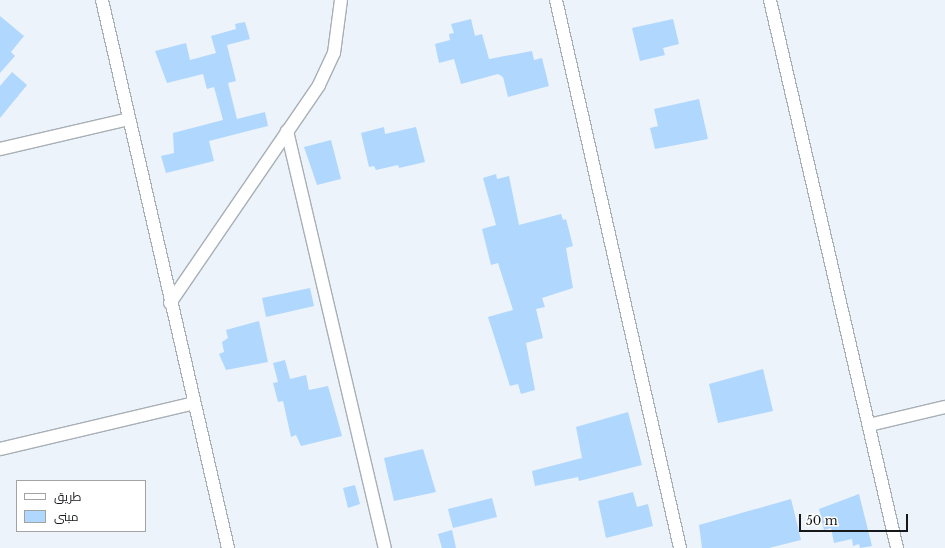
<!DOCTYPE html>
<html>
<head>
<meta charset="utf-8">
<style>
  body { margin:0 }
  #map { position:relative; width:945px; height:548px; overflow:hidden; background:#ecf3fa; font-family:"Libre Baskerville",Cairo,serif }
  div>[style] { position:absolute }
  .building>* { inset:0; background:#b0d7fe }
  .roads { filter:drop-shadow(1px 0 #a8afb5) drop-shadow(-1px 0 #a8afb5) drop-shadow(0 1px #a8afb5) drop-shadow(0 -1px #a8afb5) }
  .street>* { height:12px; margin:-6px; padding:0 6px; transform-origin:6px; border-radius:6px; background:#fff }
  span { translate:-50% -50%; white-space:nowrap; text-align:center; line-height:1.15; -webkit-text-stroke:3px #fff; paint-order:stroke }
  .legend { position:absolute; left:16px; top:480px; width:130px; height:52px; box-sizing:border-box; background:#fff; border:1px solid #a2a3a3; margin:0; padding:5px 7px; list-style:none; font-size:12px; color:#16181a }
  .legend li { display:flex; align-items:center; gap:8px; height:20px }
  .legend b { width:20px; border:1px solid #a2a3a3 }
  .scale { position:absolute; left:799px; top:514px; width:109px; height:18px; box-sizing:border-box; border:2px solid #16181a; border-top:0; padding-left:5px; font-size:12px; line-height:14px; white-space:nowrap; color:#16181a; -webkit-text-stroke:3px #fff; paint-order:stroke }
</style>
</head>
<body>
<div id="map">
  <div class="building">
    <div style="clip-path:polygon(0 16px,24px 36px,11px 52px,15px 56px,0 73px)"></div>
    <div style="clip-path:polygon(471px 19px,475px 36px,482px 34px,489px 59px,532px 51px,534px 60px,542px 58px,549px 86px,508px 97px,503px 77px,498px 74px,461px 84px,454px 59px,439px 63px,435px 44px,450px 40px,449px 34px,454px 33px,451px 24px)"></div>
    <div style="clip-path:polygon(673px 19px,679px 44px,663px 48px,665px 55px,640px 61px,632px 28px)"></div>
    <div style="clip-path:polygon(245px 22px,250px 39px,227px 45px,236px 81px,228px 83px,237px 119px,265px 112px,268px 126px,209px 141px,214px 161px,166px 173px,161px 156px,174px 153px,173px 133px,223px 120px,214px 87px,207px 89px,203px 74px,167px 83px,155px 51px,186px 43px,190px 60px,216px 53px,211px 36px,236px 29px,235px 24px)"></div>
    <div style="clip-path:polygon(12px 72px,27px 85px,0 118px,0 86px)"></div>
    <div style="clip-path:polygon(699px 99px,708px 139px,655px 149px,650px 128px,658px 126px,654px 109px)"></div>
    <div style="clip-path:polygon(384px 127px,385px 134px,416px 127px,425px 162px,399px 168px,398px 165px,376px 170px,374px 166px,369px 167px,361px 133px)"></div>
    <div style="clip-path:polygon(331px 140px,341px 179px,317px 185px,304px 147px)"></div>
    <div style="clip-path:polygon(496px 174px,497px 179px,509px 176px,519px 225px,561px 214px,563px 220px,566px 219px,573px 246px,566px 248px,573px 288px,542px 298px,545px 307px,536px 309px,543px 338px,526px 343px,535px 390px,521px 394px,518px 384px,510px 386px,488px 317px,513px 310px,498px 263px,491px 265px,482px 229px,496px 225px,483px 178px)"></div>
    <div style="clip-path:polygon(310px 288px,314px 306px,266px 317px,262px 298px)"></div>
    <div style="clip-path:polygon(259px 321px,268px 362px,226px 370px,219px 354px,224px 352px,222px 342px,228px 338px,226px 330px)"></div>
    <div style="clip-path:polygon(285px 360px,290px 379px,306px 375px,309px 390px,328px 386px,342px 436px,301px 446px,296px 435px,291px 437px,283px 401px,278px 402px,273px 383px,278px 382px,273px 363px)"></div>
    <div style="clip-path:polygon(763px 369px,773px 411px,718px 423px,709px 384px)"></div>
    <div style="clip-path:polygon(628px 412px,642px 465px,579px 481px,578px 477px,535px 486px,532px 471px,582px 458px,576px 427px)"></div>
    <div style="clip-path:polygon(423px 449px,436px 492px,394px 501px,384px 458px)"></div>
    <div style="clip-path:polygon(355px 485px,360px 504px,348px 508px,343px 488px)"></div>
    <div style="clip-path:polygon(633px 492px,637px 507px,648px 504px,653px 526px,606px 538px,598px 501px)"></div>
    <div style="clip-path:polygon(859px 494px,872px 546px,860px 548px,859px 544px,853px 546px,852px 539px,834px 543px,831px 528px,824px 530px,819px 509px)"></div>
    <div style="clip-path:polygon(492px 498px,497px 517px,453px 528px,448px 509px)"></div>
    <div style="clip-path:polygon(791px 499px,801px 540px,769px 548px,702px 548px,699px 525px)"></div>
    <div style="clip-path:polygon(452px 530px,456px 548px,442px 548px,438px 534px)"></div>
  </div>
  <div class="roads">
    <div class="street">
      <div style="left:102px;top:0;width:562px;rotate:77.05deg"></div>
      <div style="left:556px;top:0;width:562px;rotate:77.25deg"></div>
      <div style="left:770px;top:0;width:563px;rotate:76.95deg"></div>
      <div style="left:287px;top:131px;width:428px;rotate:76.8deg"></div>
      <div style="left:0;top:149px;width:132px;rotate:-13.1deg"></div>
      <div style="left:170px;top:303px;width:264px;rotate:-55.6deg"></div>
      <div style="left:319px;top:85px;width:35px;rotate:-65deg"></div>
      <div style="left:334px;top:53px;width:53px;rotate:-82.5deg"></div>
      <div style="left:869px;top:425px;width:78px;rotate:-13.3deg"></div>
      <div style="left:0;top:449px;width:199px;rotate:-13.3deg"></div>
    </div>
  </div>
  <ul class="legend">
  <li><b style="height:5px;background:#fff"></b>طريق</li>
  <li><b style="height:11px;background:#b0d7fe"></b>مبنى</li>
  </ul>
  <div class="scale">50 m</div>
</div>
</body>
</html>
